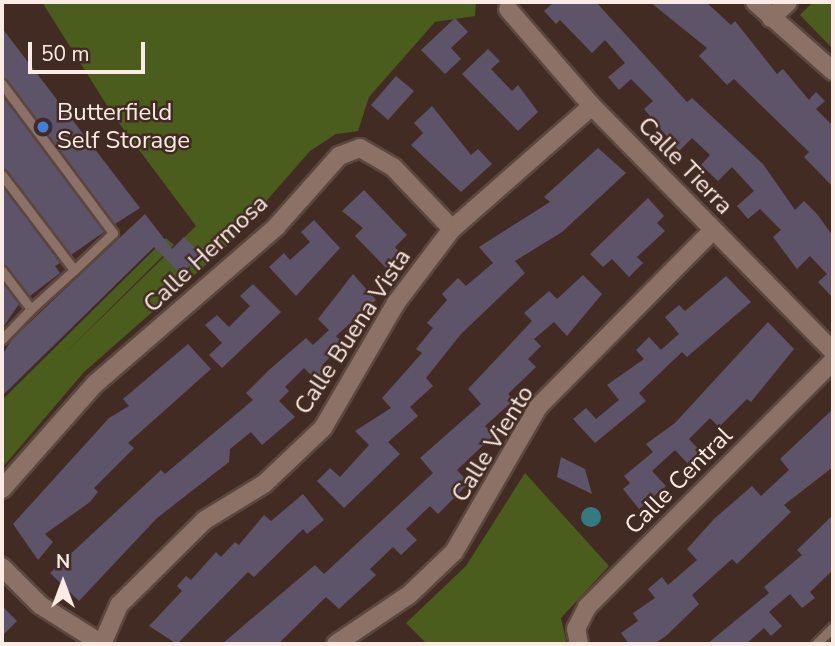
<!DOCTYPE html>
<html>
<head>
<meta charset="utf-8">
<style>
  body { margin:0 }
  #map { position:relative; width:835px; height:646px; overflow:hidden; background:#422b22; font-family:"Nunito Sans",sans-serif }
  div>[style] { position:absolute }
  .green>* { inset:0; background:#4b5d1c }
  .water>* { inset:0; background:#317b81 }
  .round { border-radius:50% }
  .building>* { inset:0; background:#5d546a }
  .roads { filter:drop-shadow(2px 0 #5b473f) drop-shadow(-2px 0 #5b473f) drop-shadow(0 2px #5b473f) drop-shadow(0 -2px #5b473f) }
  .service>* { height:9px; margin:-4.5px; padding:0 4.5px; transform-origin:4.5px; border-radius:4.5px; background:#8c7266 }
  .minor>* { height:18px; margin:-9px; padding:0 9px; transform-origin:9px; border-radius:9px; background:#8c7266 }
  .dots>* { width:19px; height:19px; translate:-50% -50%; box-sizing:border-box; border:4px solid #422b22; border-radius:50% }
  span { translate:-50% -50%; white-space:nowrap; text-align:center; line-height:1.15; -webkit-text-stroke:5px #422b22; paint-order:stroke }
  .poi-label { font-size:24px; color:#fbebe5 }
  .left { translate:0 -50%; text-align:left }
  .street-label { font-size:24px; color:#fbebe5 }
  .frame { position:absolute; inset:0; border:4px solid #fbebe5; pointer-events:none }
  .north { position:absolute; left:28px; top:548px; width:70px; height:70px; -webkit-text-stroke:5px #422b22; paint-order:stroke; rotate:0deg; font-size:19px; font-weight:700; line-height:28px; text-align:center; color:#fbebe5 }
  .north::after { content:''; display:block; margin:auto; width:24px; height:32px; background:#fbebe5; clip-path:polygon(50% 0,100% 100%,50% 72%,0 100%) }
  .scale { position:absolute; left:28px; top:42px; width:117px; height:32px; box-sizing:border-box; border:4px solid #fbebe5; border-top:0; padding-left:9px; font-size:21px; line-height:24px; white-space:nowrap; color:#fbebe5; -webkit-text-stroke:5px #422b22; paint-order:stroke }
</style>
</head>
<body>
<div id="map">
  <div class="green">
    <div style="clip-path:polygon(42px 2px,476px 2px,475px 16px,435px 22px,369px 97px,358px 131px,336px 134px,310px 151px,225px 248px,84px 372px,2px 468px,2px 400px,166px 238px,174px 245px,59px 359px,196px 226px,113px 115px)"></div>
    <div style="clip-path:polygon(813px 2px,833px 2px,833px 49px,800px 15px)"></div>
    <div style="clip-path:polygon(525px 473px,609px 566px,561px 618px,567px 644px,427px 644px,406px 623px,466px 566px)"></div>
  </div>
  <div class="water">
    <div class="round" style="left:581px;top:507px;width:20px;height:20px"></div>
  </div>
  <div class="building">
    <div style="clip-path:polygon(554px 2px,596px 2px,687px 102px,692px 98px,763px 164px,795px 210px,804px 201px,817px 214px,833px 236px,833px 298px,818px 282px,827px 274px,810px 256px,797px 269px,773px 237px,781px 230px,760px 209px,748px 219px,737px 206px,754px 191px,732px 167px,718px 181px,701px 165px,710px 155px,692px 138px,679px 151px,644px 109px,653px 101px,631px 79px,619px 90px,608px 77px,625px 63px,605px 40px,592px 53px,560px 20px,556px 24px,544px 11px)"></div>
    <div style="clip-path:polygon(650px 2px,706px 2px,731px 25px,735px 21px,777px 74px,783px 69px,809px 100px,816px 92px,825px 101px,816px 109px,833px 126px,833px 187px,804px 157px,809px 152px,734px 79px,727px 85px,699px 56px,707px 48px)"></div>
    <div style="clip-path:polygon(455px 18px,468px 32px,451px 48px,461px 59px,445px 74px,421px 50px)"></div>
    <div style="clip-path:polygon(2px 28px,140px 208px,115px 224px,2px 77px)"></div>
    <div style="clip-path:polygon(488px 49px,500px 61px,491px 69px,512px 91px,518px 85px,538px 112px,518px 131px,462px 74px)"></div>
    <div style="clip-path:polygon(396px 76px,414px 91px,388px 120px,371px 105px)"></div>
    <div style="clip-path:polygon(2px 95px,104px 232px,71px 255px,2px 168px)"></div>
    <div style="clip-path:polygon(432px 106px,471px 155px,478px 149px,492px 164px,461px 192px,411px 145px,423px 133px,414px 123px)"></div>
    <div style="clip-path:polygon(598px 148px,626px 173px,562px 232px,515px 261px,525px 273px,461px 334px,426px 378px,433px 386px,410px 407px,418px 416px,388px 442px,400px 454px,344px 508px,317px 481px,330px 468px,340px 477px,369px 445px,355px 431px,391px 408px,382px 398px,422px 353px,416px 349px,433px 328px,427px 323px,447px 300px,442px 294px,458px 278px,466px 286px,493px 263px,479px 247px,550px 202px,544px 197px)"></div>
    <div style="clip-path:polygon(2px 186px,60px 263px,55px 266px,60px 273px,30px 296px,2px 264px)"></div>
    <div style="clip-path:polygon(364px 190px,407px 235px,395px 247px,401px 254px,386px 268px,355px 236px,363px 228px,342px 211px)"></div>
    <div style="clip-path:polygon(648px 198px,664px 216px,657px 223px,665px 231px,637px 257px,643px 263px,629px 277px,612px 259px,603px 267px,590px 254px)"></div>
    <div style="clip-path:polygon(145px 214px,172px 249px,184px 237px,199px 252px,187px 269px,181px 274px,154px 247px,2px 396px,2px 355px,13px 338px)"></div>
    <div style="clip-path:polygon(314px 220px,340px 248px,296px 296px,269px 267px,284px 253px,290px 260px,310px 242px,301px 232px)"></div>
    <div style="clip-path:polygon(353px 274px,376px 300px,336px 336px,344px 344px,322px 365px,329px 371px,318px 382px,304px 368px,285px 387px,289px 391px,279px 401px,295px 417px,262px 445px,251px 432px,230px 449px,229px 462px,157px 518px,79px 601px,50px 573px,161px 470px,165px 474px,253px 400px,246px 393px,269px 370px,306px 338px,313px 345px,329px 330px,318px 319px)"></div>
    <div style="clip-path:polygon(583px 275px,602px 294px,567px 336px,554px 322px,534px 339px,541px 346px,528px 359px,536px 367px,508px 394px,514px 400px,485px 426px,494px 435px,457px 470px,469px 483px,438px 514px,430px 506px,406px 529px,417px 540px,401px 555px,393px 547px,370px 569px,376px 575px,339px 609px,326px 597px,278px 644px,222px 644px,315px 565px,324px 574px,433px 473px,420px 458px,481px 404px,468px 389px,532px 321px,524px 313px,549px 291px,557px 299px)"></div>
    <div style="clip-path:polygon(726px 276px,751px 302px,687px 357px,682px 352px,639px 393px,646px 401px,595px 443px,573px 419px,586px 408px,596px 419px,619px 400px,607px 385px,644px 359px,636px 350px,649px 337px,661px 350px,679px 334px,665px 317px,679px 305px,685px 311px)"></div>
    <div style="clip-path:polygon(2px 282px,19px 304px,4px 326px,2px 323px)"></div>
    <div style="clip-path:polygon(253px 284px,281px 312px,222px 368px,209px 355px,222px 343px,205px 325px,217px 315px,229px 327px,250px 306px,240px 296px)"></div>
    <div style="clip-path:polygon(768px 322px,794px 349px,751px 402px,747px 399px,719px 427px,710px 418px,689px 439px,702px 453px,689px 465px,675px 450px,652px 471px,666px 486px,639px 509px,623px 489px,630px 483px,624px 476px,653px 452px,646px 444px,675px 423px)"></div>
    <div style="clip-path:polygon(188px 344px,211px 369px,128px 443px,134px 448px,94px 488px,98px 492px,90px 502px,45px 534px,53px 542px,38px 560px,13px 524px,109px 418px,129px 406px,123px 399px)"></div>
    <div style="clip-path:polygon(833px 409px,833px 467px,784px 505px,791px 512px,737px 564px,732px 559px,692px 595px,699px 604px,666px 636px,654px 644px,629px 644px,621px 633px,638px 621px,633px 613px,655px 598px,648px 589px,662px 577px,668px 585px,697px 560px,687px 549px,714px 519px,752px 486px,761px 496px,789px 470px,780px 459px)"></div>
    <div style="clip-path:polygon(561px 457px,585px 469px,592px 494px,557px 477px)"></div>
    <div style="clip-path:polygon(303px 494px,324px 520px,307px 534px,303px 529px,254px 577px,248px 572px,177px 644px,149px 626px,182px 591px,177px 586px,186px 576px,191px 580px,216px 552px,221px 557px,235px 542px,239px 545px,264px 515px,271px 521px)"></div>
    <div style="clip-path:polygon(833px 515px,833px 570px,810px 592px,815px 598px,802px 608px,790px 594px,769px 612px,782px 626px,771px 636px,764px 628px,746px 644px,707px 644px,769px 593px,764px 587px,802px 555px,797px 550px)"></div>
    <div style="clip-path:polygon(2px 606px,17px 621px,2px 636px)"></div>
  </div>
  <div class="roads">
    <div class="service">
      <div style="left:2px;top:84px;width:186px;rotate:53.3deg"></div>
      <div style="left:113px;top:233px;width:54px;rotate:136.5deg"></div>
      <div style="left:2px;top:175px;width:119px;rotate:52.8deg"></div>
      <div style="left:74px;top:270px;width:58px;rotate:137.8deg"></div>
      <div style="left:31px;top:309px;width:48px;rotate:-127.3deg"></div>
      <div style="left:2px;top:339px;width:42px;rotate:-46deg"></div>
      <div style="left:816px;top:644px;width:24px;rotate:-45deg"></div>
    </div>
    <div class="minor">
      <div style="left:755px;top:2px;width:104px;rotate:41.5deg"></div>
      <div style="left:508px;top:9px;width:128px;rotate:49.1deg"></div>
      <div style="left:592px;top:106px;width:344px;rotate:45.5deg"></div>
      <div style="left:771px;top:18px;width:23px;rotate:-43deg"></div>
      <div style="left:2px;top:489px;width:140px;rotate:-48.5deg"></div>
      <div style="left:95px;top:384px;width:240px;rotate:-40.9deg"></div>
      <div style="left:276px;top:227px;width:95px;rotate:-48.4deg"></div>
      <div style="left:339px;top:156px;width:22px;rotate:-21deg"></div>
      <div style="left:360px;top:148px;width:39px;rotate:30deg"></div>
      <div style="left:394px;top:168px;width:84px;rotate:46.4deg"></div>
      <div style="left:2px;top:567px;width:54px;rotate:45deg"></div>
      <div style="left:40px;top:605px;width:73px;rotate:32.2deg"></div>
      <div style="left:102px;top:644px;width:43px;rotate:-66.4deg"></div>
      <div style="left:119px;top:605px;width:121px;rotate:-44.7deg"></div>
      <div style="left:205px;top:520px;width:69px;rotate:-31.4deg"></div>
      <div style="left:264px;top:484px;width:81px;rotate:-43.5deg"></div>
      <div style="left:323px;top:428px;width:145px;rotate:-59.7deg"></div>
      <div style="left:396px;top:303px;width:93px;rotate:-52.9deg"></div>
      <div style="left:452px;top:229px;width:186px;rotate:-41.3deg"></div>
      <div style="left:336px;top:644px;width:89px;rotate:-34deg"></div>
      <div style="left:410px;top:594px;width:61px;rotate:-43.7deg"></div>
      <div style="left:454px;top:552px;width:168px;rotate:-59.9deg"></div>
      <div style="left:538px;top:407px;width:249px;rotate:-45.3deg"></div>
      <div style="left:579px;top:644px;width:15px;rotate:-101deg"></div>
      <div style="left:576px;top:629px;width:25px;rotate:-63deg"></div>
      <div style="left:587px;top:607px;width:348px;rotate:-45deg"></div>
    </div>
  </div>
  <div class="dots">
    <div style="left:43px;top:127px;background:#3f7fe0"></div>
  </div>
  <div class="poi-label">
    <span class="left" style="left:57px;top:127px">Butterfield<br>Self Storage</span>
  </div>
  <div class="street-label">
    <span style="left:685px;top:166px;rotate:46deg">Calle Tierra</span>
    <span style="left:206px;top:254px;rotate:-43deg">Calle Hermosa</span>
    <span style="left:353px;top:332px;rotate:-57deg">Calle Buena Vista</span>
    <span style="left:493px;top:444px;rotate:-58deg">Calle Viento</span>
    <span style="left:679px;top:481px;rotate:-45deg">Calle Central</span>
  </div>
  <div class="frame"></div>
  <div class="north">N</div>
  <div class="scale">50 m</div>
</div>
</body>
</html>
